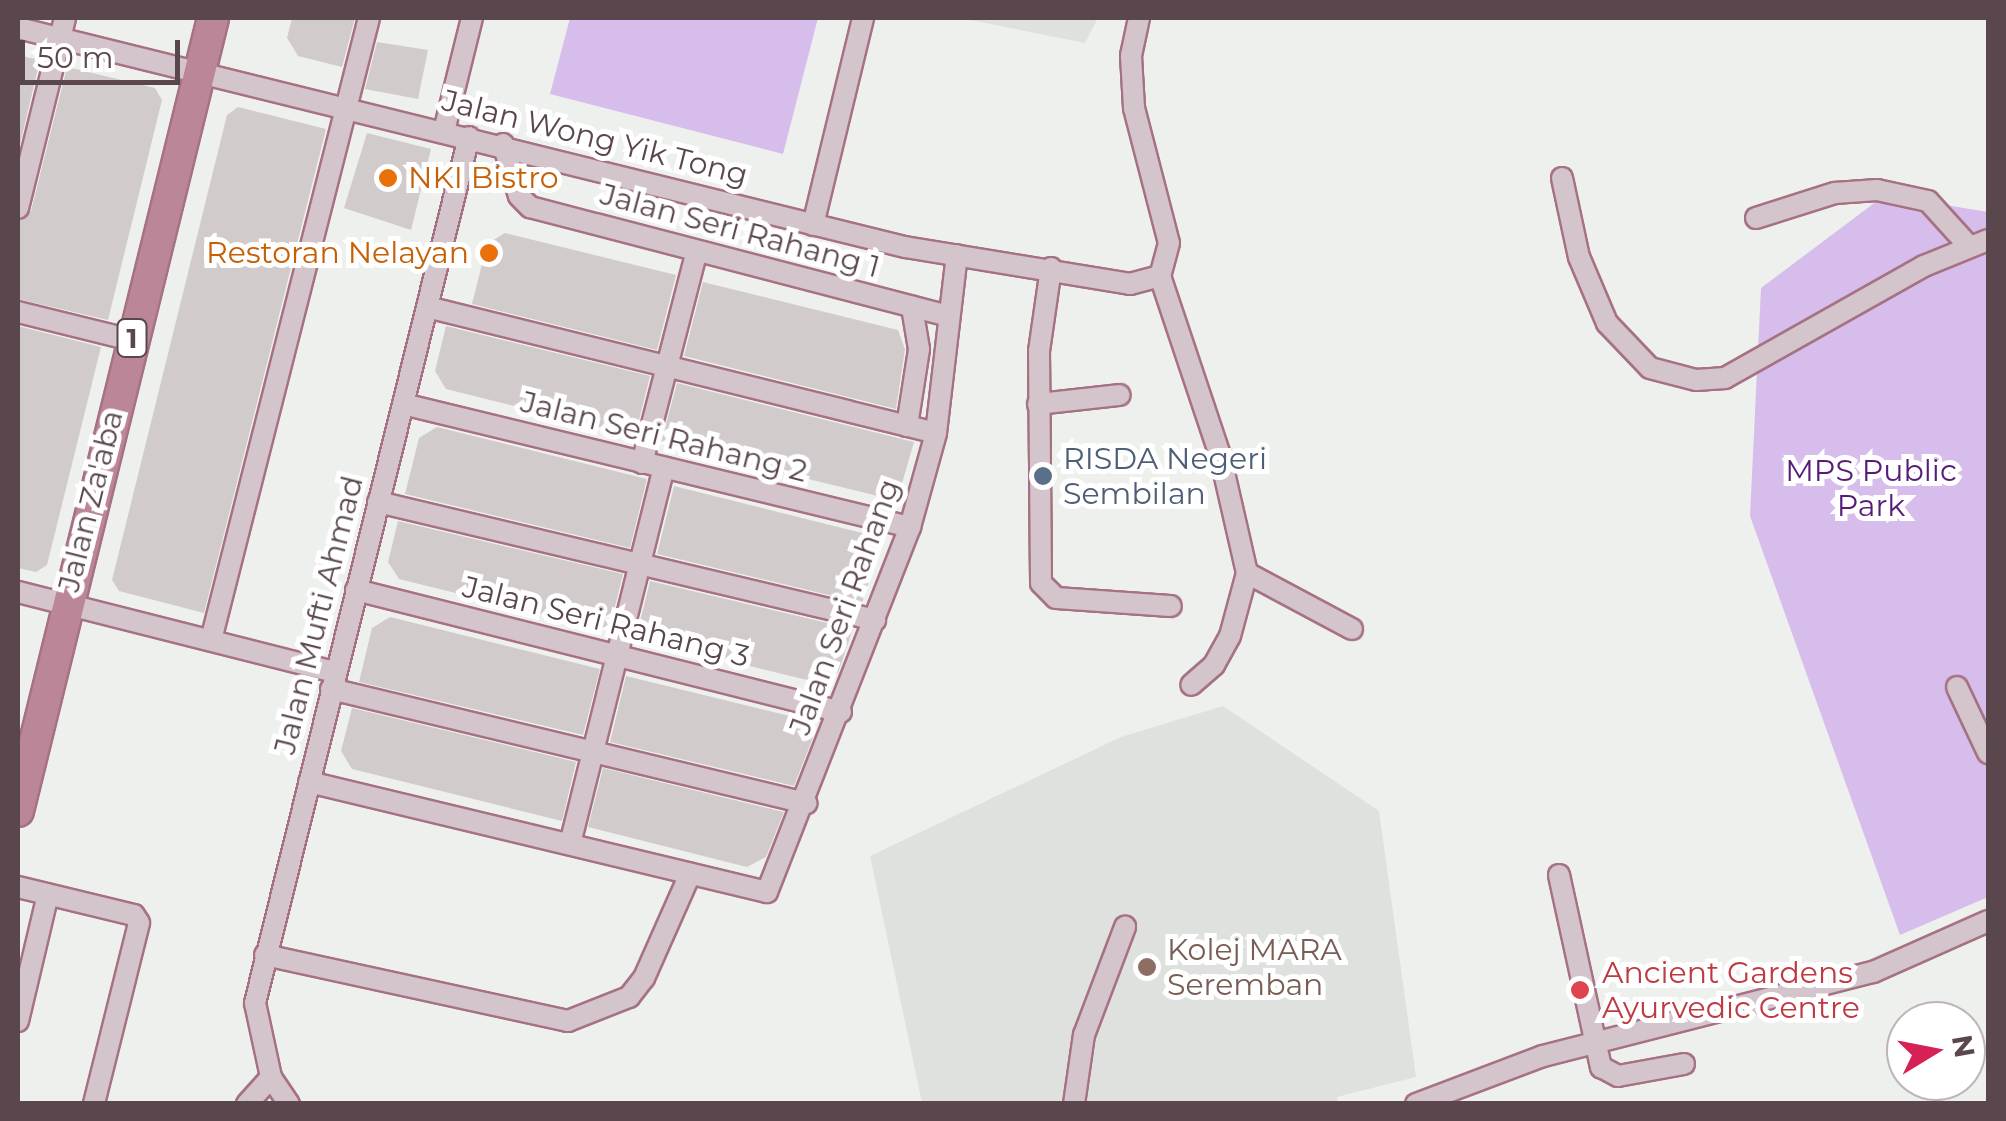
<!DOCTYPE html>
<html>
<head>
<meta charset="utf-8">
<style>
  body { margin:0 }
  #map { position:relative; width:2006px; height:1121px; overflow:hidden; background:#eef0ee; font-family:Montserrat,sans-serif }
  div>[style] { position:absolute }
  .education>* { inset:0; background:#dfe1df }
  .green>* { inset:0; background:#d7bdec }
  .building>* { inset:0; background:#d2cbcc }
  .roads { filter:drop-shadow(2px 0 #a67283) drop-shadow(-2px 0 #a67283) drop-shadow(0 2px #a67283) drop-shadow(0 -2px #a67283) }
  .minor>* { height:20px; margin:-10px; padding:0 10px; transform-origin:10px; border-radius:10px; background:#d4c4cb }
  .highway>* { height:30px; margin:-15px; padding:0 15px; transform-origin:15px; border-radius:15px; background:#bb8798 }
  .dots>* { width:28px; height:28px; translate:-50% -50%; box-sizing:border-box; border:5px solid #fff; border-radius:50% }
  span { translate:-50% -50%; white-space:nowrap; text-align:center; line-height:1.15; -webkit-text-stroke:10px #fff; paint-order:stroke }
  .shield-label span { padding:2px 8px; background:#fff; border:2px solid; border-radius:8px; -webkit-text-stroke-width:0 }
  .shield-label { font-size:28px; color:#5a474e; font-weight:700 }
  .street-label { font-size:30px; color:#5a474e }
  .food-label { font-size:30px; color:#c56008 }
  .left { translate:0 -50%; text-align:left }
  .right { translate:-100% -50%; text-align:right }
  .service-label { font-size:30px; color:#4e5e75 }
  .park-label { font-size:30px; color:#571b78 }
  .education-label { font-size:30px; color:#785e54 }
  .health-label { font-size:30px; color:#be3a42 }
  .frame { position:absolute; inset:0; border:20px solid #5a474e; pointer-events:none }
  .north { position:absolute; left:1886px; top:1001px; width:100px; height:100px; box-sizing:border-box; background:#fff; border:2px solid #bdb5b8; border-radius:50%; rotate:80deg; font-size:28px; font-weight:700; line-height:40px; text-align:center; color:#5a474e }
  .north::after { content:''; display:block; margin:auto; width:35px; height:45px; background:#d72155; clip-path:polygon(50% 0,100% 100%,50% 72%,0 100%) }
  .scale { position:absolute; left:20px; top:40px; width:160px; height:45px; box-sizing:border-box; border:5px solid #5a474e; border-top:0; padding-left:12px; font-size:30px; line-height:35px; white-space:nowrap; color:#5a474e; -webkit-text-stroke:8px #fff; paint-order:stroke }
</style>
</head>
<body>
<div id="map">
  <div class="education">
    <div style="clip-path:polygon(960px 18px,1098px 18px,1085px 43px)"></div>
    <div style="clip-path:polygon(1223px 706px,1379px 811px,1416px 1077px,1337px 1097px,1338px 1103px,922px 1103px,870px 856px,1121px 737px)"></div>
  </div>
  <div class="green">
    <div style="clip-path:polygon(570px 18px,818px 18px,783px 154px,550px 94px)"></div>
    <div style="clip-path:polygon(1885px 195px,1988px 212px,1988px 897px,1900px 935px,1750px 516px,1761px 288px)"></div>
  </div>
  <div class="building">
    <div style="clip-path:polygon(292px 18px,355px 18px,342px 67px,298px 56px,287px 38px)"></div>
    <div style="clip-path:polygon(377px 42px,428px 50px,418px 99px,365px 89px)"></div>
    <div style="clip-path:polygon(18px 55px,40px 60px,18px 153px)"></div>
    <div style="clip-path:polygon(67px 67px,155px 88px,162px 100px,108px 320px,18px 299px,18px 221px,31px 211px)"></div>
    <div style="clip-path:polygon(238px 107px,326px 129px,204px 613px,119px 591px,112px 580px,227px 115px)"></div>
    <div style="clip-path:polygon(367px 133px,431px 149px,411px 230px,344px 208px)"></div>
    <div style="clip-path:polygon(505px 233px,676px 275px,657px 350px,472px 304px,487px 244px)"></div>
    <div style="clip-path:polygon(703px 282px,898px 330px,905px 349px,896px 409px,684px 356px)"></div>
    <div style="clip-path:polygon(18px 326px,101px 347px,47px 565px,36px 572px,18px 568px)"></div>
    <div style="clip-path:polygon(446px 326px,650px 376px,635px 436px,446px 389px,435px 371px)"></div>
    <div style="clip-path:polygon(677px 383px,914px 442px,901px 487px,882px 497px,661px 443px)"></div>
    <div style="clip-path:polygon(437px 427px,647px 479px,630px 548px,405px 494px,419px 438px)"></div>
    <div style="clip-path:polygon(674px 486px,870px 535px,879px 552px,862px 603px,657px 554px)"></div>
    <div style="clip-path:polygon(398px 521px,623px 574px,609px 631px,399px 579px,388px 562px)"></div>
    <div style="clip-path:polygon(650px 581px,853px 629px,838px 673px,819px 683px,636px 638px)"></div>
    <div style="clip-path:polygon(390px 617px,600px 669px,583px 735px,359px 682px,372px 628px)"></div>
    <div style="clip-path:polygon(626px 676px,806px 720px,814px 735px,794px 786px,610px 742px)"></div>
    <div style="clip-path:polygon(352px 708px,576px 762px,562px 821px,352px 769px,341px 751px)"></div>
    <div style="clip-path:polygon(603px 768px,784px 812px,766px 857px,747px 867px,588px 827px)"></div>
  </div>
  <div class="roads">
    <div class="minor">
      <div style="left:1139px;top:18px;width:39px;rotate:102deg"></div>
      <div style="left:1131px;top:56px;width:52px;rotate:86.7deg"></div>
      <div style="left:1134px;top:108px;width:139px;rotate:75.5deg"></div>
      <div style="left:1169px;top:243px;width:34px;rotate:105deg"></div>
      <div style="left:1160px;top:276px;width:189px;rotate:71.5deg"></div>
      <div style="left:1220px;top:455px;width:121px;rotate:77.1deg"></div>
      <div style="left:1247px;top:573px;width:65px;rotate:105.1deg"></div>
      <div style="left:1230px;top:636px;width:33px;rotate:119deg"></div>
      <div style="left:1214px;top:665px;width:30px;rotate:139deg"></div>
      <div style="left:18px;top:28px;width:914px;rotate:13.87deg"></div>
      <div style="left:905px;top:247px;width:228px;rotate:9.3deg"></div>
      <div style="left:1130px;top:284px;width:31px;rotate:-15deg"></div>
      <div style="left:444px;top:131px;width:116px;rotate:-76.1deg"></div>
      <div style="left:503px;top:144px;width:54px;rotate:72.9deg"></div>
      <div style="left:519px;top:196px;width:16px;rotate:45deg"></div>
      <div style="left:530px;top:207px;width:429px;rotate:14.6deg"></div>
      <div style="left:1562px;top:178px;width:81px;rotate:77.9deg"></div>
      <div style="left:1579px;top:257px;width:72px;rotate:67deg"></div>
      <div style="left:1607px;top:323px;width:62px;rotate:46.3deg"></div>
      <div style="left:1650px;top:368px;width:48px;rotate:14.6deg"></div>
      <div style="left:1696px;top:380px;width:29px;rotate:-4deg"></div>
      <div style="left:1725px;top:378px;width:228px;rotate:-29.4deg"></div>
      <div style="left:1924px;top:266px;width:69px;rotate:-22.1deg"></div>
      <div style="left:18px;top:208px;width:196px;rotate:-76.1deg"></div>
      <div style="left:1756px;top:218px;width:83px;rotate:-17.6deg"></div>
      <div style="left:1835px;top:193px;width:42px;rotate:-4.1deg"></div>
      <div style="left:1877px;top:190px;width:52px;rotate:12.2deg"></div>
      <div style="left:1928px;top:201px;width:58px;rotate:47.8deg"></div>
      <div style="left:813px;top:225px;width:213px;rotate:-76.4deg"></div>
      <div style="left:1051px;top:268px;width:84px;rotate:98.2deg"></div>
      <div style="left:1039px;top:351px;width:232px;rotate:89.5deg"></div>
      <div style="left:1041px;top:583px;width:21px;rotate:45deg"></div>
      <div style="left:1056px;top:598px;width:115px;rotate:4deg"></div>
      <div style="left:427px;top:307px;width:524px;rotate:13.9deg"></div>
      <div style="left:18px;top:312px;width:116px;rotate:13.9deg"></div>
      <div style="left:403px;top:404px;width:522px;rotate:13.64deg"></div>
      <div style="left:1038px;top:404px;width:82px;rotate:-6.3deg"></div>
      <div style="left:907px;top:426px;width:78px;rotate:-81.1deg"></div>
      <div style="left:919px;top:349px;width:43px;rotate:-99.5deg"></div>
      <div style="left:642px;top:463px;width:219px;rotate:-75.5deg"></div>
      <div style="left:378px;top:502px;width:511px;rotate:13.36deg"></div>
      <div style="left:1247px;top:573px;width:119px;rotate:28.1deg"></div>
      <div style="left:356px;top:590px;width:500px;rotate:14.12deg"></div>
      <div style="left:18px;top:592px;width:327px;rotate:14.2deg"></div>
      <div style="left:211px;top:640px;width:642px;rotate:-75.75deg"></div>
      <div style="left:1957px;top:687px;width:73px;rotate:64.8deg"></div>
      <div style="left:331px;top:689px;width:489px;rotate:13.5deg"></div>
      <div style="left:309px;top:782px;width:471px;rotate:13.5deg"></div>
      <div style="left:767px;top:892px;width:392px;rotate:-68.6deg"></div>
      <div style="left:910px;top:527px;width:98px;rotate:-74.5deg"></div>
      <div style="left:936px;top:433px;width:179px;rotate:-83.3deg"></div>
      <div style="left:570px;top:844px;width:388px;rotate:-76deg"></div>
      <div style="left:1559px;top:875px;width:197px;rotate:77.7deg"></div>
      <div style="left:1601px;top:1067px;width:19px;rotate:28deg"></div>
      <div style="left:1618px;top:1076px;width:67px;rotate:-10.3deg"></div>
      <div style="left:18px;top:887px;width:119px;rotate:13.6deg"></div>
      <div style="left:134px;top:915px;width:9px;rotate:58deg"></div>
      <div style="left:139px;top:923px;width:187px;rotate:104deg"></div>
      <div style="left:265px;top:955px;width:310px;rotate:12.3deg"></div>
      <div style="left:568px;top:1021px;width:66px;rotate:-21.5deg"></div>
      <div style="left:629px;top:997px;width:24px;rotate:-52deg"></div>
      <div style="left:644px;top:978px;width:114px;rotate:-66.1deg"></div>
      <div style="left:18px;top:1021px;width:130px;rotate:-76.7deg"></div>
      <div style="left:247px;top:1104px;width:36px;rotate:-48deg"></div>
      <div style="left:289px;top:1104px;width:32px;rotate:-124deg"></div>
      <div style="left:271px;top:1077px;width:76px;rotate:-102.2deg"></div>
      <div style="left:255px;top:1003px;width:892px;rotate:-76.12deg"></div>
      <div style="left:1074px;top:1104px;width:70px;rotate:-81.8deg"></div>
      <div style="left:1084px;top:1035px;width:116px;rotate:-69.2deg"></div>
      <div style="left:1416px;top:1104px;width:136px;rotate:-20.7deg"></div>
      <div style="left:1543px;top:1056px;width:341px;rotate:-14.3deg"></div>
      <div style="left:1873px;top:972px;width:126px;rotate:-23.9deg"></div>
    </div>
    <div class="highway">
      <div style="left:18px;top:811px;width:817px;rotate:-76.18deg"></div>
    </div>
  </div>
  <div class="dots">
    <div style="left:388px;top:178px;background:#e8710a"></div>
    <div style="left:489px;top:253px;background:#e8710a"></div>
    <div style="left:1043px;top:476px;background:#5c6f8a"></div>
    <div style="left:1147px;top:967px;background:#8d6e63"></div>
    <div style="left:1580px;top:990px;background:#e0444e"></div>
  </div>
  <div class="shield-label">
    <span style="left:132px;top:338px">1</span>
  </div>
  <div class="street-label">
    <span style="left:595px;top:138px;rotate:14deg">Jalan Wong Yik Tong</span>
    <span style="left:740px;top:231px;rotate:15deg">Jalan Seri Rahang 1</span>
    <span style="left:664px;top:437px;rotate:14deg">Jalan Seri Rahang 2</span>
    <span style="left:91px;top:501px;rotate:-76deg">Jalan Za'aba</span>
    <span style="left:845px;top:607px;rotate:-70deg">Jalan Seri Rahang</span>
    <span style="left:319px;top:615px;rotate:-76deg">Jalan Mufti Ahmad</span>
    <span style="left:606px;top:622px;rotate:14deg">Jalan Seri Rahang 3</span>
  </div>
  <div class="food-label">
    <span class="left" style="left:408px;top:178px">NKI Bistro</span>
    <span class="right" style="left:469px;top:253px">Restoran Nelayan</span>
  </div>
  <div class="service-label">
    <span class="left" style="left:1063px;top:476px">RISDA Negeri<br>Sembilan</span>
  </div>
  <div class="park-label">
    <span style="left:1871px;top:488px">MPS Public<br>Park</span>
  </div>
  <div class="education-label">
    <span class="left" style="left:1167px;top:967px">Kolej MARA<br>Seremban</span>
  </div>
  <div class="health-label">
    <span class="left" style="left:1602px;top:990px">Ancient Gardens<br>Ayurvedic Centre</span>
  </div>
  <div class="frame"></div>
  <div class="north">N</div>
  <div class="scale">50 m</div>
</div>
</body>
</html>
